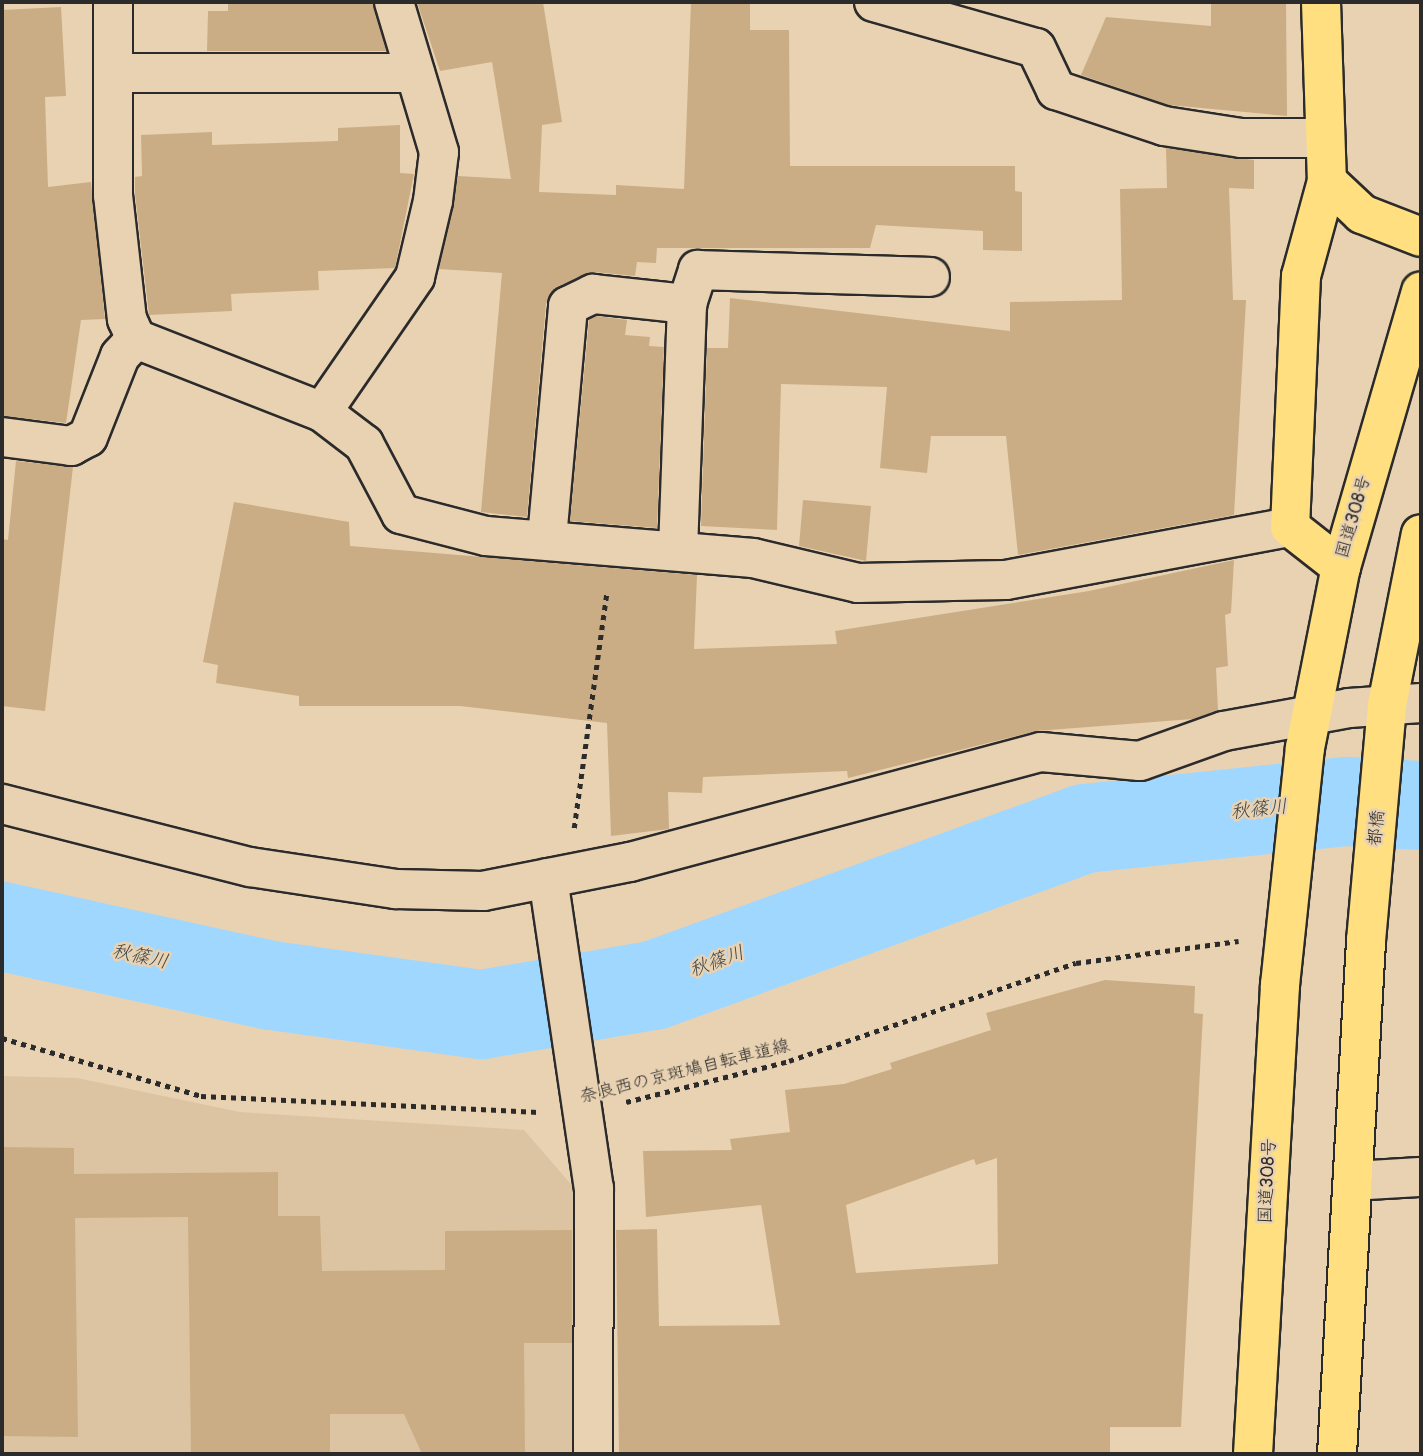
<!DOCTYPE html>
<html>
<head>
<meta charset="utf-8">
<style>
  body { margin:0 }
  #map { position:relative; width:1423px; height:1456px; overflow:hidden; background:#e9d2b2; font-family:Pangolin,"Klee One",sans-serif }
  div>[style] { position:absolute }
  .built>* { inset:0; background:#dcc4a2 }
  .river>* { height:89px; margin:-44.5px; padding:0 44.5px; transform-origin:44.5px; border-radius:44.5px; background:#9fd7ff }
  .building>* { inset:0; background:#cbad85 }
  .path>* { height:4.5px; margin-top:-2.25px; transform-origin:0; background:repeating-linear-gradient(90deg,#2b2b2b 0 5px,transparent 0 10px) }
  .roads { filter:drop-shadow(2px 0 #2b2b2b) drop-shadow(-2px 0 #2b2b2b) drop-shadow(0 2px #2b2b2b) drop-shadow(0 -2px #2b2b2b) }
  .minor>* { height:38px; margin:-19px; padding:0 19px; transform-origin:19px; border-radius:19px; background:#e9d2b2 }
  .highway>* { height:38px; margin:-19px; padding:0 19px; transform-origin:19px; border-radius:19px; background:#ffdf80 }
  span { translate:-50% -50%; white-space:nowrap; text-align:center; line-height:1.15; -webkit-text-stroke:5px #e9d2b2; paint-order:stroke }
  .street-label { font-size:18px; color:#2b2b2b }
  .water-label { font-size:19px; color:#3c454b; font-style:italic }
  .frame { position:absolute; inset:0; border:4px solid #2b2b2b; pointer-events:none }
</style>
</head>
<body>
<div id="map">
  <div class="built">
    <div style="clip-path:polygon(2px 1076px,77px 1078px,240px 1112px,524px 1130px,589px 1205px,587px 1454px,2px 1454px)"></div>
  </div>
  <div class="river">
    <div style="left:2px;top:926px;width:275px;rotate:12.4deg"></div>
    <div style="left:271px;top:985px;width:212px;rotate:7.9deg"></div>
    <div style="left:481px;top:1014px;width:174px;rotate:-9.6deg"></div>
    <div style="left:653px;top:985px;width:459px;rotate:-20deg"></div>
    <div style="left:1084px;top:828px;width:264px;rotate:-5.9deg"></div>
    <div style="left:1347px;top:801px;width:74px;rotate:3.1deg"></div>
  </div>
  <div class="building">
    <div style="clip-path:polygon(228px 2px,373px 2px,386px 51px,207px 51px,208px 11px,228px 11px)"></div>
    <div style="clip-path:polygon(417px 2px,543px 2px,562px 122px,542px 125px,539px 192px,616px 195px,616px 185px,684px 189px,691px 2px,750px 2px,750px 30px,789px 30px,790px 166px,1015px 166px,1015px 191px,1022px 192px,1022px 251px,983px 250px,983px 231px,876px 225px,870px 248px,657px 248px,656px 263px,637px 262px,635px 276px,595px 272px,559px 286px,546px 304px,527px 517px,481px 512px,502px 273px,439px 269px,458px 176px,511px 179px,492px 62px,440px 71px)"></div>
    <div style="clip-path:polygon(1211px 2px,1286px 2px,1287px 116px,1169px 105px,1081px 75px,1106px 17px,1211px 26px)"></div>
    <div style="clip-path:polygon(61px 7px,66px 96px,45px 97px,48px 187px,91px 182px,105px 319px,81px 320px,66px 423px,2px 416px,2px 10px)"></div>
    <div style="clip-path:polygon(400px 125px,400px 173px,414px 174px,395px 268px,318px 271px,319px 290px,231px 294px,232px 311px,149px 315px,135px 194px,135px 177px,142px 176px,141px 135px,212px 132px,212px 145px,338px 141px,338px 128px)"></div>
    <div style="clip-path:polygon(1166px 148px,1254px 160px,1254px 189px,1229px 188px,1233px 300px,1246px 300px,1234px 515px,1018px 555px,1006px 436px,931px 436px,927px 473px,880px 468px,887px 387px,781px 384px,777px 530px,701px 526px,707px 348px,728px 348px,730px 298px,1010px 331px,1010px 302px,1122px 300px,1120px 189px,1167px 188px)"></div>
    <div style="clip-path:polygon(597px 316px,627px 320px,625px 335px,650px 337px,649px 346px,664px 347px,657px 528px,570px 521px,589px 320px)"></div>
    <div style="clip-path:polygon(16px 461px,73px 467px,45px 711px,2px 706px,2px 539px,8px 540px)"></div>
    <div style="clip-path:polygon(803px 500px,871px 506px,866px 561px,799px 546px)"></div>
    <div style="clip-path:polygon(234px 502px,349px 522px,350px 546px,697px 575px,694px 649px,837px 644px,835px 631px,1089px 591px,1234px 560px,1231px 613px,1225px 615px,1228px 666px,1216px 668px,1218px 710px,1193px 719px,1036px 731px,848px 778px,847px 771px,703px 777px,702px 793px,668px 792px,669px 829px,611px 836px,607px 723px,460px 706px,299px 706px,299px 696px,216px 683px,218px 665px,203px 662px)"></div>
    <div style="clip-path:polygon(evenodd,1105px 980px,1195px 986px,1194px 1013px,1203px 1014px,1181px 1427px,1110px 1427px,1110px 1454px,619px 1454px,616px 1230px,657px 1229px,659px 1326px,780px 1325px,761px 1205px,646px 1217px,643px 1151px,732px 1150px,730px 1139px,790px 1132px,785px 1090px,844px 1084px,892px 1069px,890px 1063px,991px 1030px,986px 1013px,1105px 980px,997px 1158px,998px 1264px,856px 1273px,846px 1205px,974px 1159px,976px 1165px,997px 1158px)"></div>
    <div style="clip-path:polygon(2px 1147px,74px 1148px,74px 1174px,278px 1172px,278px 1216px,320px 1216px,322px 1271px,445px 1270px,445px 1231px,572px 1230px,572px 1343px,524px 1343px,525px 1454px,422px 1454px,404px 1414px,330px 1414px,330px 1454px,191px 1454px,188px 1217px,75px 1218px,78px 1437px,2px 1436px)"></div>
  </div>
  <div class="path">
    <div style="left:574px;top:828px;width:239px;rotate:-82.1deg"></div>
    <div style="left:2px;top:1038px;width:207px;rotate:16.2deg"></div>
    <div style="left:201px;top:1096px;width:338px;rotate:2.7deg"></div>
    <div style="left:626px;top:1102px;width:168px;rotate:-14.1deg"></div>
    <div style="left:789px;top:1061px;width:303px;rotate:-18.9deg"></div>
    <div style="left:1076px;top:963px;width:164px;rotate:-7.7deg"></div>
  </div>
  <div class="roads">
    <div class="minor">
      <div style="left:113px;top:2px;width:193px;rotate:90deg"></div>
      <div style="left:113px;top:195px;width:125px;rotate:83.6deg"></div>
      <div style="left:127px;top:319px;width:22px;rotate:66deg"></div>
      <div style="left:136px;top:339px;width:200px;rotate:21.4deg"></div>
      <div style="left:322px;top:412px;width:53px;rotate:37.3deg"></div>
      <div style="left:364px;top:444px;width:79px;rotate:62.1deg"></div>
      <div style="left:401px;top:514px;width:88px;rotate:14.5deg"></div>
      <div style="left:486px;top:536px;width:268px;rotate:4.7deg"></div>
      <div style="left:753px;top:558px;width:108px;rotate:13.4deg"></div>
      <div style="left:858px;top:583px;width:148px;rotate:-1.2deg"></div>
      <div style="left:1006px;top:580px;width:289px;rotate:-10.6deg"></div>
      <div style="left:874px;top:2px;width:168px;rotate:15.9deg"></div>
      <div style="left:1036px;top:48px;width:47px;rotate:64.5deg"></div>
      <div style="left:1056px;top:90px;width:114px;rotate:18.4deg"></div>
      <div style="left:1164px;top:126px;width:78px;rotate:8.9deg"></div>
      <div style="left:1241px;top:138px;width:82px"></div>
      <div style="left:113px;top:73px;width:302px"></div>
      <div style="left:322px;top:412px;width:164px;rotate:-55.4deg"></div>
      <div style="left:415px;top:277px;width:78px;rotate:-76.7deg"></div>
      <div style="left:433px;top:201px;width:49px;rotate:-83deg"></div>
      <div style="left:439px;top:152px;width:157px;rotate:-106.7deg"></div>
      <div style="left:2px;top:437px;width:70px;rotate:7.4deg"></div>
      <div style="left:71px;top:446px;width:19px;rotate:-28deg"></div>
      <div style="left:88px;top:437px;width:87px;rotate:-68.4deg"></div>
      <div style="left:120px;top:356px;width:23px;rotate:-47deg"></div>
      <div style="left:547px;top:538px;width:233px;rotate:-84.8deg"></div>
      <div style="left:568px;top:306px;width:28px;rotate:-26deg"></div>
      <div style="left:593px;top:294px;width:95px;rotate:6.1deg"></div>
      <div style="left:678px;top:550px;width:246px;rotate:-87.9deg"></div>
      <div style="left:687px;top:304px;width:36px;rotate:-72deg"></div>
      <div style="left:698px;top:270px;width:232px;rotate:1.7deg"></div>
      <div style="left:2px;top:804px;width:256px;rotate:14.3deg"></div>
      <div style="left:250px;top:867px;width:148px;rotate:8.6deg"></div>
      <div style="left:396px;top:889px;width:87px;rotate:1.3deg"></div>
      <div style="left:483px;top:891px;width:150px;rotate:-11.2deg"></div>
      <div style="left:630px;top:862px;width:425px;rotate:-15deg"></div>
      <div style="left:1041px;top:752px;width:99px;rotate:5.2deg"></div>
      <div style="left:1140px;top:761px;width:89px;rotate:-19.7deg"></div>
      <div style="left:1224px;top:731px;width:127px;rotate:-10.4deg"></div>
      <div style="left:1349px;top:708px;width:72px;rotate:-4deg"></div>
      <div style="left:548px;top:878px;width:313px;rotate:81.6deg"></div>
      <div style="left:594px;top:1188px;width:266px;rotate:90.2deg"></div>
      <div style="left:1353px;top:1181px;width:68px;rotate:-3.4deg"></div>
    </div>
    <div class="highway">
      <div style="left:1321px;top:2px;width:179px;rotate:88.1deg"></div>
      <div style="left:1327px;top:181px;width:98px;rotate:105.3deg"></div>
      <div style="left:1301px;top:276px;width:251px;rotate:92.5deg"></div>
      <div style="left:1290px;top:527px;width:65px;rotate:38.1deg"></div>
      <div style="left:1327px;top:181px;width:48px;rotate:43.3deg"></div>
      <div style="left:1362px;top:214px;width:63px;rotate:21.3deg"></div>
      <div style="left:1253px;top:1454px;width:470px;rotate:-86.7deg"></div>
      <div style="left:1280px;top:985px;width:238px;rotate:-84deg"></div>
      <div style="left:1305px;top:748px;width:185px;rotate:-78.8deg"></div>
      <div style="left:1341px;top:567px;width:287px;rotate:-73.8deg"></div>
      <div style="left:1337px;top:1454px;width:514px;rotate:-86.76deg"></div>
      <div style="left:1366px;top:941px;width:237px;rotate:-84.9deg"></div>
      <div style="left:1387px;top:705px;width:174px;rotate:-78.8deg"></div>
    </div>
  </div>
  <div class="street-label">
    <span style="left:1354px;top:517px;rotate:-74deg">国道308号</span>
    <span style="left:1377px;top:828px;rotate:-85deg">都橋</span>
    <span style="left:685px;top:1072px;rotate:-14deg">奈良西の京斑鳩自転車道線</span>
    <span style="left:1268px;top:1181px;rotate:-87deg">国道308号</span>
  </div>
  <div class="water-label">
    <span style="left:1259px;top:810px;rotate:-6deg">秋篠川</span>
    <span style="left:140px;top:957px;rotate:12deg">秋篠川</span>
    <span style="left:717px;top:962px;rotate:-20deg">秋篠川</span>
  </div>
  <div class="frame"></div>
</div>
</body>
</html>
